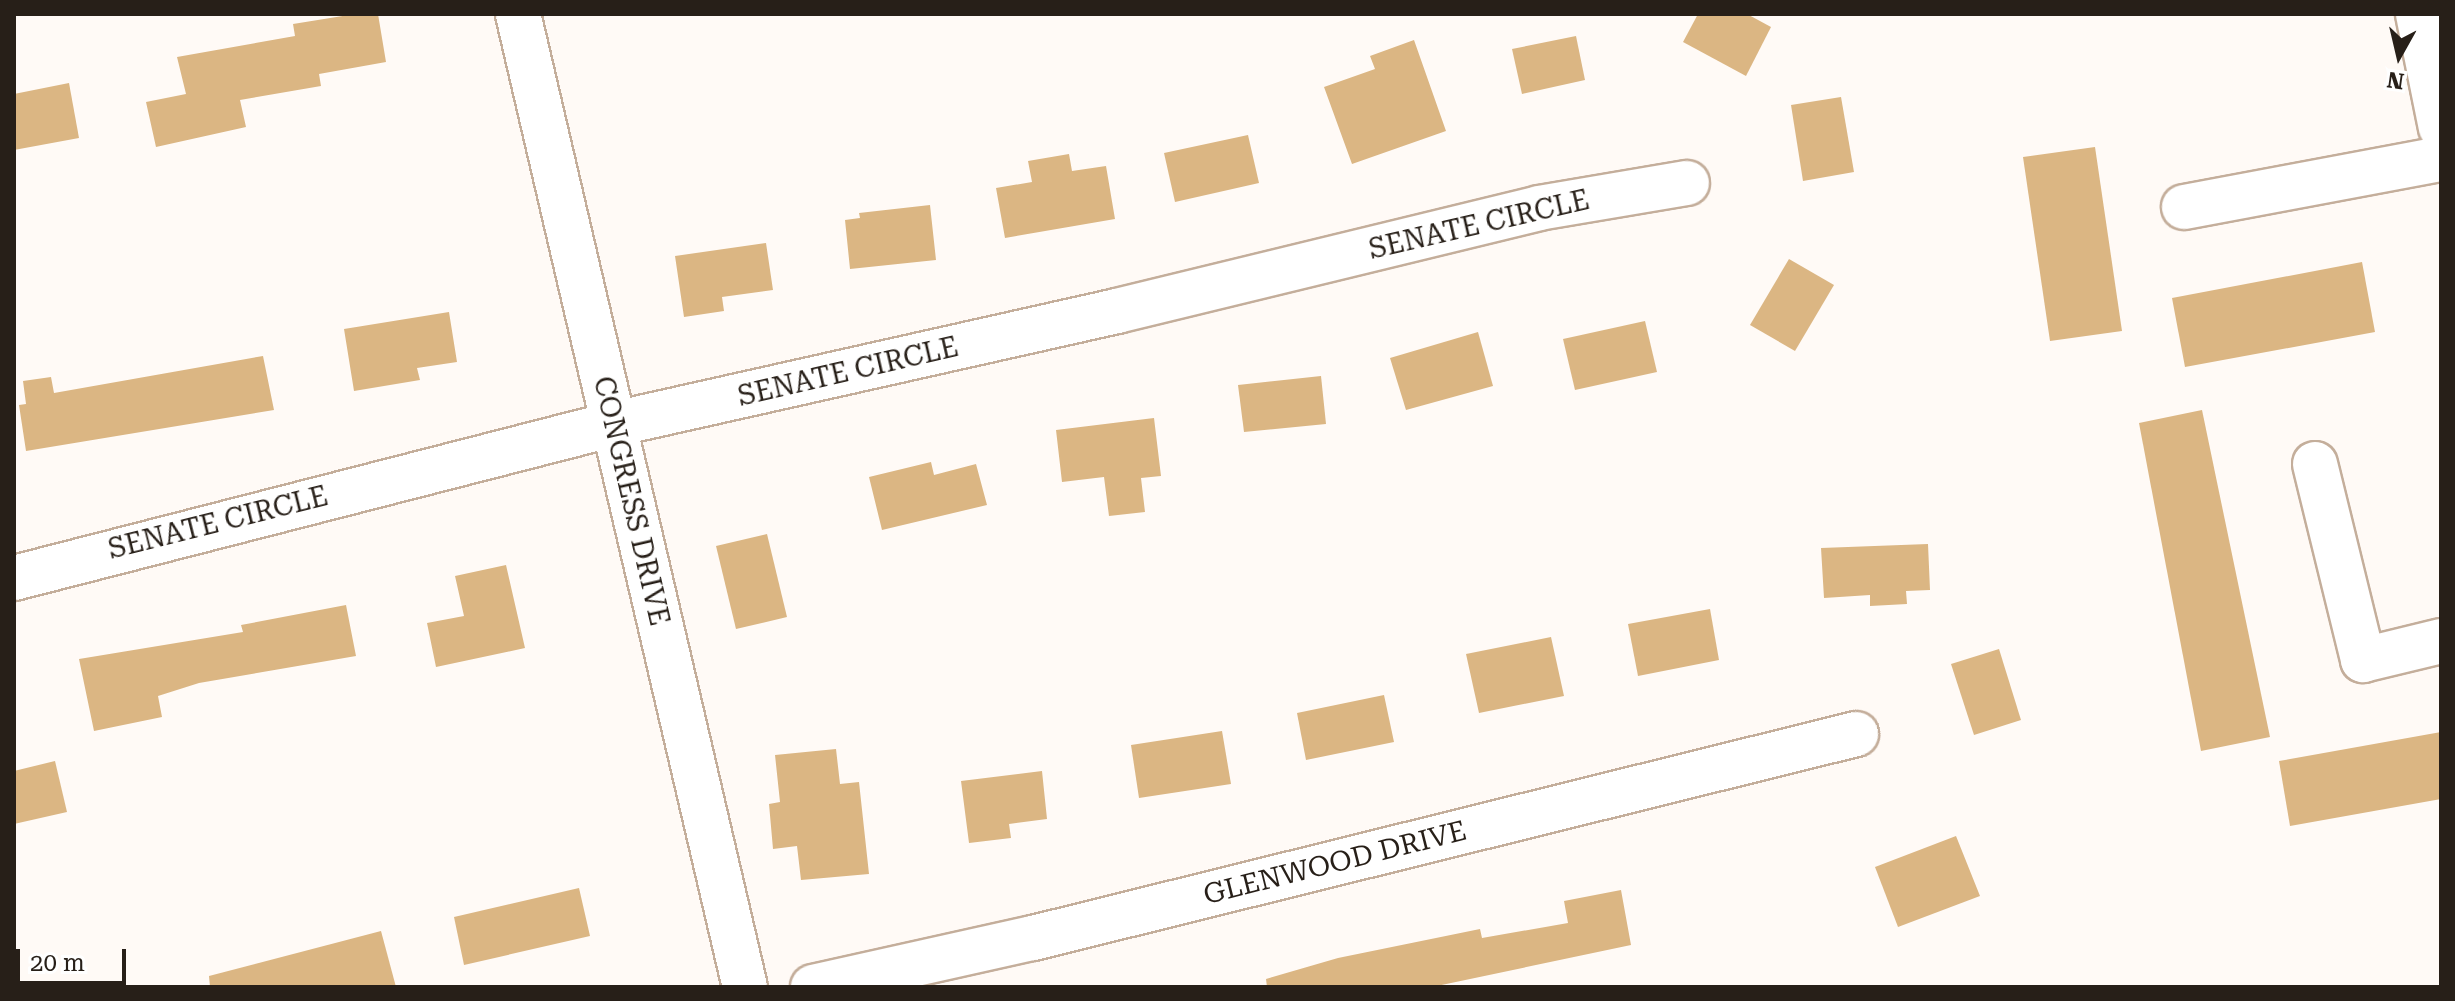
<!DOCTYPE html>
<html>
<head>
<meta charset="utf-8">
<style>
  body { margin:0 }
  #map { position:relative; width:2455px; height:1001px; overflow:hidden; background:#fffaf6; font-family:"Roboto Serif",serif }
  div>[style] { position:absolute }
  .building>* { inset:0; background:#dbb683 }
  .roads { filter:drop-shadow(2px 0 #c4ae9b) drop-shadow(-2px 0 #c4ae9b) drop-shadow(0 2px #c4ae9b) drop-shadow(0 -2px #c4ae9b) }
  .minor>* { height:44px; margin:-22px; padding:0 22px; transform-origin:22px; border-radius:22px; background:#fff }
  span { translate:-50% -50%; white-space:nowrap; text-align:center; line-height:1.15; -webkit-text-stroke:6px #fff; paint-order:stroke }
  .street-label { font-size:28px; color:#271f18 }
  .frame { position:absolute; inset:0; border:16px solid #271f18; pointer-events:none }
  .north { position:absolute; left:2359px; top:16px; width:80px; height:80px; -webkit-text-stroke:6px #fff; paint-order:stroke; rotate:188deg; font-size:22px; font-weight:700; line-height:32px; text-align:center; color:#271f18 }
  .north::after { content:''; display:block; margin:auto; width:28px; height:36px; background:#271f18; clip-path:polygon(50% 0,100% 100%,50% 72%,0 100%) }
  .scale { position:absolute; left:16px; top:949px; width:110px; height:36px; box-sizing:border-box; border:4px solid #271f18; border-top:0; padding-left:10px; font-size:24px; line-height:28px; white-space:nowrap; color:#271f18; -webkit-text-stroke:6px #fff; paint-order:stroke }
</style>
</head>
<body>
<div id="map">
  <div class="building">
    <div style="clip-path:polygon(355px 14px,378px 14px,386px 62px,319px 74px,321px 86px,240px 100px,246px 127px,156px 147px,146px 102px,186px 94px,177px 57px,295px 36px,293px 24px)"></div>
    <div style="clip-path:polygon(1698px 14px,1747px 14px,1771px 27px,1746px 76px,1683px 42px)"></div>
    <div style="clip-path:polygon(1576px 36px,1585px 80px,1522px 94px,1512px 49px)"></div>
    <div style="clip-path:polygon(1414px 40px,1446px 131px,1352px 164px,1324px 87px,1375px 69px,1370px 56px)"></div>
    <div style="clip-path:polygon(69px 83px,79px 138px,14px 150px,14px 94px)"></div>
    <div style="clip-path:polygon(1841px 97px,1854px 172px,1803px 181px,1791px 105px)"></div>
    <div style="clip-path:polygon(1248px 135px,1259px 183px,1175px 202px,1164px 153px)"></div>
    <div style="clip-path:polygon(2095px 147px,2122px 331px,2050px 341px,2023px 157px)"></div>
    <div style="clip-path:polygon(1069px 154px,1072px 171px,1106px 166px,1115px 219px,1005px 238px,996px 188px,1032px 182px,1028px 161px)"></div>
    <div style="clip-path:polygon(930px 205px,936px 260px,850px 269px,845px 220px,860px 218px,859px 213px)"></div>
    <div style="clip-path:polygon(766px 243px,773px 290px,722px 297px,724px 311px,684px 317px,675px 256px)"></div>
    <div style="clip-path:polygon(1789px 259px,1834px 285px,1795px 351px,1750px 325px)"></div>
    <div style="clip-path:polygon(2362px 262px,2375px 332px,2185px 367px,2172px 298px)"></div>
    <div style="clip-path:polygon(449px 312px,457px 362px,417px 368px,420px 380px,354px 391px,344px 329px)"></div>
    <div style="clip-path:polygon(1645px 321px,1657px 372px,1575px 390px,1563px 339px)"></div>
    <div style="clip-path:polygon(1478px 332px,1493px 386px,1406px 410px,1390px 358px)"></div>
    <div style="clip-path:polygon(263px 356px,274px 410px,26px 451px,19px 405px,26px 404px,23px 381px,51px 377px,54px 393px)"></div>
    <div style="clip-path:polygon(1321px 376px,1326px 424px,1244px 432px,1238px 385px)"></div>
    <div style="clip-path:polygon(2202px 410px,2270px 737px,2201px 751px,2139px 423px)"></div>
    <div style="clip-path:polygon(1154px 418px,1161px 476px,1141px 478px,1145px 512px,1109px 516px,1104px 477px,1062px 482px,1056px 430px)"></div>
    <div style="clip-path:polygon(931px 462px,934px 475px,976px 464px,987px 505px,882px 530px,869px 477px)"></div>
    <div style="clip-path:polygon(767px 534px,787px 617px,736px 629px,716px 546px)"></div>
    <div style="clip-path:polygon(1928px 544px,1930px 590px,1906px 591px,1907px 604px,1870px 606px,1870px 595px,1824px 598px,1821px 548px)"></div>
    <div style="clip-path:polygon(506px 565px,525px 648px,436px 667px,427px 623px,464px 616px,455px 576px)"></div>
    <div style="clip-path:polygon(346px 605px,356px 656px,199px 683px,158px 696px,162px 717px,94px 731px,79px 659px,243px 632px,241px 625px)"></div>
    <div style="clip-path:polygon(1710px 609px,1719px 660px,1638px 676px,1628px 624px)"></div>
    <div style="clip-path:polygon(1551px 637px,1564px 696px,1479px 713px,1466px 654px)"></div>
    <div style="clip-path:polygon(1999px 649px,2021px 720px,1974px 735px,1951px 664px)"></div>
    <div style="clip-path:polygon(1384px 695px,1394px 742px,1306px 760px,1297px 713px)"></div>
    <div style="clip-path:polygon(1222px 731px,1231px 784px,1139px 798px,1131px 745px)"></div>
    <div style="clip-path:polygon(2441px 732px,2441px 799px,2290px 826px,2279px 761px)"></div>
    <div style="clip-path:polygon(836px 749px,840px 784px,859px 782px,869px 874px,801px 880px,797px 846px,773px 849px,769px 804px,780px 802px,775px 755px)"></div>
    <div style="clip-path:polygon(55px 761px,67px 812px,14px 824px,14px 771px)"></div>
    <div style="clip-path:polygon(1042px 771px,1047px 819px,1009px 824px,1011px 838px,969px 843px,961px 781px)"></div>
    <div style="clip-path:polygon(1956px 836px,1980px 896px,1898px 927px,1875px 867px)"></div>
    <div style="clip-path:polygon(579px 888px,590px 936px,464px 965px,454px 917px)"></div>
    <div style="clip-path:polygon(1621px 890px,1631px 945px,1432px 987px,1267px 987px,1266px 979px,1338px 958px,1480px 929px,1482px 938px,1568px 923px,1564px 901px)"></div>
    <div style="clip-path:polygon(381px 931px,396px 987px,210px 987px,209px 976px)"></div>
  </div>
  <div class="roads">
    <div class="minor">
      <div style="left:518px;top:14px;width:999px;rotate:76.87deg"></div>
      <div style="left:2418px;top:14px;width:116px;rotate:78.6deg"></div>
      <div style="left:2184px;top:207px;width:261px;rotate:-10.6deg"></div>
      <div style="left:2315px;top:464px;width:202px;rotate:76.2deg"></div>
      <div style="left:2363px;top:660px;width:80px;rotate:-13.7deg"></div>
      <div style="left:14px;top:578px;width:619px;rotate:-14.4deg"></div>
      <div style="left:614px;top:424px;width:516px;rotate:-12.66deg"></div>
      <div style="left:1117px;top:311px;width:434px;rotate:-13.7deg"></div>
      <div style="left:1539px;top:208px;width:150px;rotate:-9.6deg"></div>
      <div style="left:813px;top:987px;width:225px;rotate:-12.6deg"></div>
      <div style="left:1033px;top:938px;width:848px;rotate:-13.92deg"></div>
    </div>
  </div>
  <div class="street-label">
    <span style="left:1479px;top:225px;rotate:-13deg">SENATE CIRCLE</span>
    <span style="left:848px;top:372px;rotate:-13deg">SENATE CIRCLE</span>
    <span style="left:631px;top:501px;rotate:77deg">CONGRESS DRIVE</span>
    <span style="left:218px;top:523px;rotate:-14deg">SENATE CIRCLE</span>
    <span style="left:1335px;top:863px;rotate:-14deg">GLENWOOD DRIVE</span>
  </div>
  <div class="frame"></div>
  <div class="north">N</div>
  <div class="scale">20 m</div>
</div>
</body>
</html>
